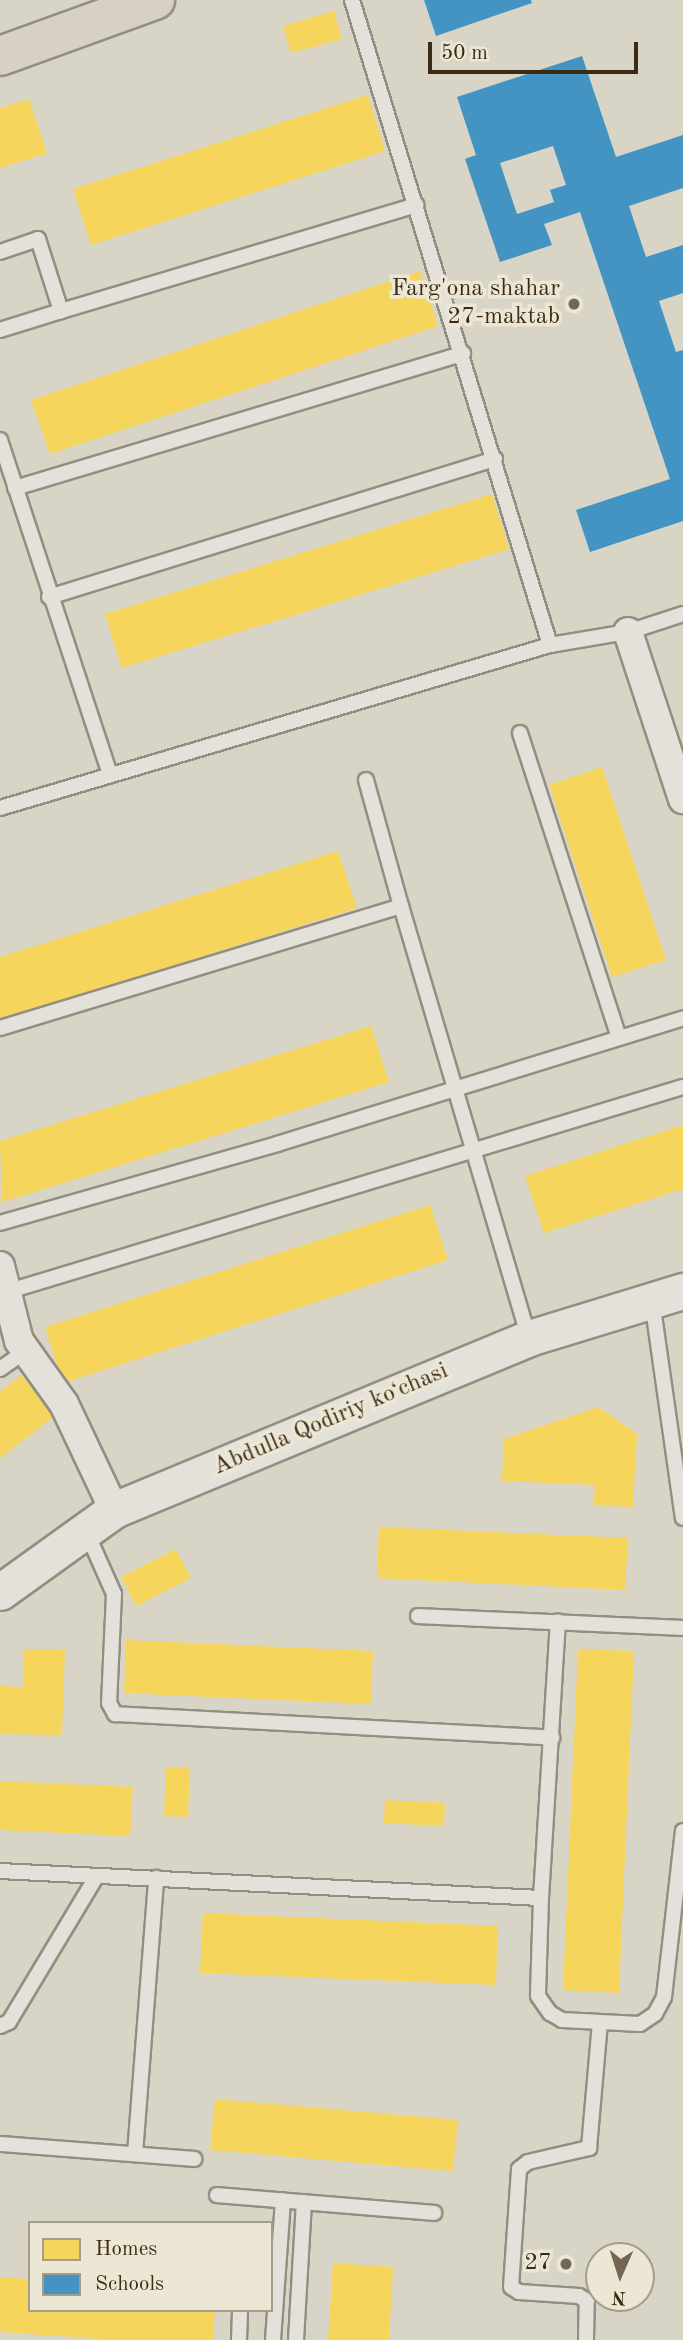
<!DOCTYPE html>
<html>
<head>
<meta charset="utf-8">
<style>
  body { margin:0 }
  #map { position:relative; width:683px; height:2340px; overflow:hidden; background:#d9d5c6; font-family:"Old Standard TT",serif }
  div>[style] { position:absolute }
  .homes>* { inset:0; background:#f6d55c }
  .schools>* { inset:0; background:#4393c3 }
  .roads { filter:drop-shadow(2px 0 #928e82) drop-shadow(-2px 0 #928e82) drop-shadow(0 2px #928e82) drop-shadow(0 -2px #928e82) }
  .service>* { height:14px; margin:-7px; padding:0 7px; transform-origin:7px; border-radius:7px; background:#e3e1d9 }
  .minor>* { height:28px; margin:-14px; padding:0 14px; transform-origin:14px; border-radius:14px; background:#e3e1d9 }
  .tertiary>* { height:35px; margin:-17.5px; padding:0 17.5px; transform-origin:17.5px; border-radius:17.5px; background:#e3e1d9 }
  .primary>* { height:38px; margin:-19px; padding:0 19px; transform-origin:19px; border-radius:19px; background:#d6d1c4 }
  .dots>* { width:19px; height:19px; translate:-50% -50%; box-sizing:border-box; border:4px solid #ece7d5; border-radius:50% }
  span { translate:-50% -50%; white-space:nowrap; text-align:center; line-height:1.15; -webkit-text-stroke:7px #ece7d5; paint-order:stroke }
  .poi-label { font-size:24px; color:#3c2b14 }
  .right { translate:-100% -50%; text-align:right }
  .street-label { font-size:24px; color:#3c2b14 }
  .legend { position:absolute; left:28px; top:2221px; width:245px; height:91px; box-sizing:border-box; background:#ece7d5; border:2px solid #a69c88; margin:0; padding:9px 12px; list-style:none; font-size:21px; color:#3c2b14 }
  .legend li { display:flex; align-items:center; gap:14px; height:35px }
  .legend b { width:35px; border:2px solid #a69c88 }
  .north { position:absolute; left:585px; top:2242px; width:70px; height:70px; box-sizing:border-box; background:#ece7d5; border:2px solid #a69c88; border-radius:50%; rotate:183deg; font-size:19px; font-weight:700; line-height:28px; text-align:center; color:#3c2b14 }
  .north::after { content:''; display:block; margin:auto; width:24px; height:32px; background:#736652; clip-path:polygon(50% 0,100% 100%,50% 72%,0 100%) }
  .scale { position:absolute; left:428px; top:42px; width:210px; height:32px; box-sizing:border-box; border:4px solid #3c2b14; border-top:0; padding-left:9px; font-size:21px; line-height:24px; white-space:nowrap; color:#3c2b14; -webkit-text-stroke:5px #ece7d5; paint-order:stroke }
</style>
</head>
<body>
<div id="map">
  <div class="homes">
    <div style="clip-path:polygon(334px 11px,342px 39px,291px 53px,283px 26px)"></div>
    <div style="clip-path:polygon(368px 95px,385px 151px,91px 245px,73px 189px)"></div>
    <div style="clip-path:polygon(29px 99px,47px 153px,0 168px,0 108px)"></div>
    <div style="clip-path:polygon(420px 271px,438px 326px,50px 454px,31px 400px)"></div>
    <div style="clip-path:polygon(492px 494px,509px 549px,122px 668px,105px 614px)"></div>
    <div style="clip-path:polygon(602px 767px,666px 960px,612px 977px,549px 785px)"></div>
    <div style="clip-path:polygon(338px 851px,357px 908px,0 1020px,0 957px)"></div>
    <div style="clip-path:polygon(371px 1026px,389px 1082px,2px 1202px,0 1141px)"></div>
    <div style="clip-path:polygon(683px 1125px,683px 1189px,544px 1233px,525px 1176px)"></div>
    <div style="clip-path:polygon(430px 1205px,448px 1260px,63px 1383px,45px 1327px)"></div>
    <div style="clip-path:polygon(21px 1375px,56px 1415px,0 1458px,0 1392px)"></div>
    <div style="clip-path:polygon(598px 1407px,637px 1434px,633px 1507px,593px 1505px,595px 1485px,502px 1481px,504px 1439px)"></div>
    <div style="clip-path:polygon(379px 1527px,628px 1538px,625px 1590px,377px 1578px)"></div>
    <div style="clip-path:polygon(176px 1549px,191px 1578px,136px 1606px,121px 1577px)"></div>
    <div style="clip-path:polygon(126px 1640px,373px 1651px,371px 1704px,124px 1693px)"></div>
    <div style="clip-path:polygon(24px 1649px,65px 1650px,62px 1735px,0 1734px,0 1686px,23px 1687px)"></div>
    <div style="clip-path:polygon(578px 1649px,634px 1651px,619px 1993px,563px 1990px)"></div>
    <div style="clip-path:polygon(166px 1767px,190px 1768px,188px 1817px,164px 1816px)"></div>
    <div style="clip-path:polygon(0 1781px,133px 1787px,130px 1836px,0 1830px)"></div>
    <div style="clip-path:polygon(385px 1800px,445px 1803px,444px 1826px,384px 1823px)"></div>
    <div style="clip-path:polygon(203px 1913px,498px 1926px,496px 1985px,200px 1973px)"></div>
    <div style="clip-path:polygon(215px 2099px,458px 2120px,453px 2171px,210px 2150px)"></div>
    <div style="clip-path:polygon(333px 2263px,393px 2267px,389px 2340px,328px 2340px)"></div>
    <div style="clip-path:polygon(0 2277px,30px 2279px,30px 2310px,215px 2310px,213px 2340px,116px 2340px,0 2332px)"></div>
  </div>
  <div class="schools">
    <div style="clip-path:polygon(424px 0,531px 0,532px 3px,436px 36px)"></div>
    <div style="clip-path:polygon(evenodd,582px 56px,616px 157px,683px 135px,683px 188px,629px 206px,646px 257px,683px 245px,683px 293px,659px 301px,676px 352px,683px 350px,683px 521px,590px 552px,576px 510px,670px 479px,580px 212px,544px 224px,552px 245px,500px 262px,465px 159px,476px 155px,457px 97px,582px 56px,553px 146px,566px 185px,550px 190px,554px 202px,517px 214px,500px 163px,553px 146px)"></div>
  </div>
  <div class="roads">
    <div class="service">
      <div style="left:352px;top:0;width:675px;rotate:72.93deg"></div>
      <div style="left:0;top:252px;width:40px;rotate:-18.9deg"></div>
      <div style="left:38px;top:239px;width:76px;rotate:72.3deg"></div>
      <div style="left:61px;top:311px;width:64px;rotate:162.7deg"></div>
      <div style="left:61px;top:311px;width:371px;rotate:-16.6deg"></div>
      <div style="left:0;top:440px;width:352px;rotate:71.8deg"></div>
      <div style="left:15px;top:488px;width:468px;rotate:-16.7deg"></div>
      <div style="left:49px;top:597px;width:467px;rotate:-17.2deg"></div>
      <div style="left:520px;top:733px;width:320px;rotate:72deg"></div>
      <div style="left:366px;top:780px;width:131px;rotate:74.5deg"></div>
      <div style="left:0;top:808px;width:574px;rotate:-16.51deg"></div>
      <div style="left:550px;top:645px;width:79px;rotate:-9.5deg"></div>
      <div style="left:628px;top:632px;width:58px;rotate:-18.1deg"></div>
      <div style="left:0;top:1028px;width:419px;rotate:-16.9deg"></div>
      <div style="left:401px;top:906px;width:451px;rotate:73.5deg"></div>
      <div style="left:0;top:1223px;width:288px;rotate:-15.9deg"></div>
      <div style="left:277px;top:1144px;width:425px;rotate:-17.2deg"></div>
      <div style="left:6px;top:1292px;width:707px;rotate:-16.85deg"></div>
      <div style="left:652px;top:1301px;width:219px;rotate:81.9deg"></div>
      <div style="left:0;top:1369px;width:32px;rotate:-35deg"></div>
      <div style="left:86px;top:1531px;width:69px;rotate:66deg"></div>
      <div style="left:114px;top:1594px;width:109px;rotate:92.6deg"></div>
      <div style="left:109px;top:1703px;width:13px;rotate:61deg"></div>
      <div style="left:115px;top:1714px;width:438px;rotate:3.1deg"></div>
      <div style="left:418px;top:1616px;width:265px;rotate:2.6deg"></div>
      <div style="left:0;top:1871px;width:542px;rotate:2.86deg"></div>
      <div style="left:541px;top:1898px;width:98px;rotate:91.8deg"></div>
      <div style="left:538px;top:1996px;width:21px;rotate:55deg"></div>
      <div style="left:550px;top:2013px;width:14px;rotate:30deg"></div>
      <div style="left:562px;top:2020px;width:78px;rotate:2.9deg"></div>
      <div style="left:640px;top:2024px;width:18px;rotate:-34deg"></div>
      <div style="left:655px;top:2014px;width:19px;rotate:-62deg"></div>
      <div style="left:664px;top:1997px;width:167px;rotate:-83.5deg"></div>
      <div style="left:541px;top:1898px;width:277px;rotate:-86.5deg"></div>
      <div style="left:0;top:2026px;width:10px;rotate:-24deg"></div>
      <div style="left:9px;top:2022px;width:169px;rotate:-59deg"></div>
      <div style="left:0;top:2144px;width:195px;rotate:4.4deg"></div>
      <div style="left:135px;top:2154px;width:277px;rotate:-85.6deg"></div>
      <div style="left:217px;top:2195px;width:218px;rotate:4.7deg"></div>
      <div style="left:239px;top:2340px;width:30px;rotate:-88deg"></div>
      <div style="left:273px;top:2340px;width:140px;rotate:-85.9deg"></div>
      <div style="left:296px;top:2340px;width:138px;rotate:-86.7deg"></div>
      <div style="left:586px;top:2340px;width:39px;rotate:-89deg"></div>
      <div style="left:587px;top:2301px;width:9px;rotate:-148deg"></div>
      <div style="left:579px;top:2296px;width:60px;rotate:-176.2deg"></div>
      <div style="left:519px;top:2292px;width:9px;rotate:-148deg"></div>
      <div style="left:511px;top:2287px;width:118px;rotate:-86.1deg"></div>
      <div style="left:519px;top:2169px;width:11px;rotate:-38deg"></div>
      <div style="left:528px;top:2162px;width:63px;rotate:-12.9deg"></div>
      <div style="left:589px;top:2148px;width:126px;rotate:-85deg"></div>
    </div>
    <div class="minor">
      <div style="left:628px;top:632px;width:176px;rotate:71.8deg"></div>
      <div style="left:0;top:1266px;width:77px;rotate:75.8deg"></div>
      <div style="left:19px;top:1341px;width:77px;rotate:54.5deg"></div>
      <div style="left:64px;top:1404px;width:117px;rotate:64.7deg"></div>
    </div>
    <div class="tertiary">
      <div style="left:0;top:1592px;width:140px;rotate:-35.7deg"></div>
      <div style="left:114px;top:1510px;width:449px;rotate:-22.5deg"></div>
      <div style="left:529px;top:1338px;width:161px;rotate:-17deg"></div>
    </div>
    <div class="primary">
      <div style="left:0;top:56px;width:165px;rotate:-19.9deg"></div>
    </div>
  </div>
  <div class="dots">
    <div style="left:574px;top:304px;background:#736652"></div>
    <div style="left:566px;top:2264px;background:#736652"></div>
  </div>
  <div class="poi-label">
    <span class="right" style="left:560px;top:304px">Farg'ona shahar<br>27-maktab</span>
    <span class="right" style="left:552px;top:2264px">27</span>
  </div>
  <div class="street-label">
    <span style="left:331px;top:1420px;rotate:-23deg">Abdulla Qodiriy koʻchasi</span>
  </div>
  <ul class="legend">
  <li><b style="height:19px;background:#f6d55c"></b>Homes</li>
  <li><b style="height:19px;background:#4393c3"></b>Schools</li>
  </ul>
  <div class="north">N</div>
  <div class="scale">50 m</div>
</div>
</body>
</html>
